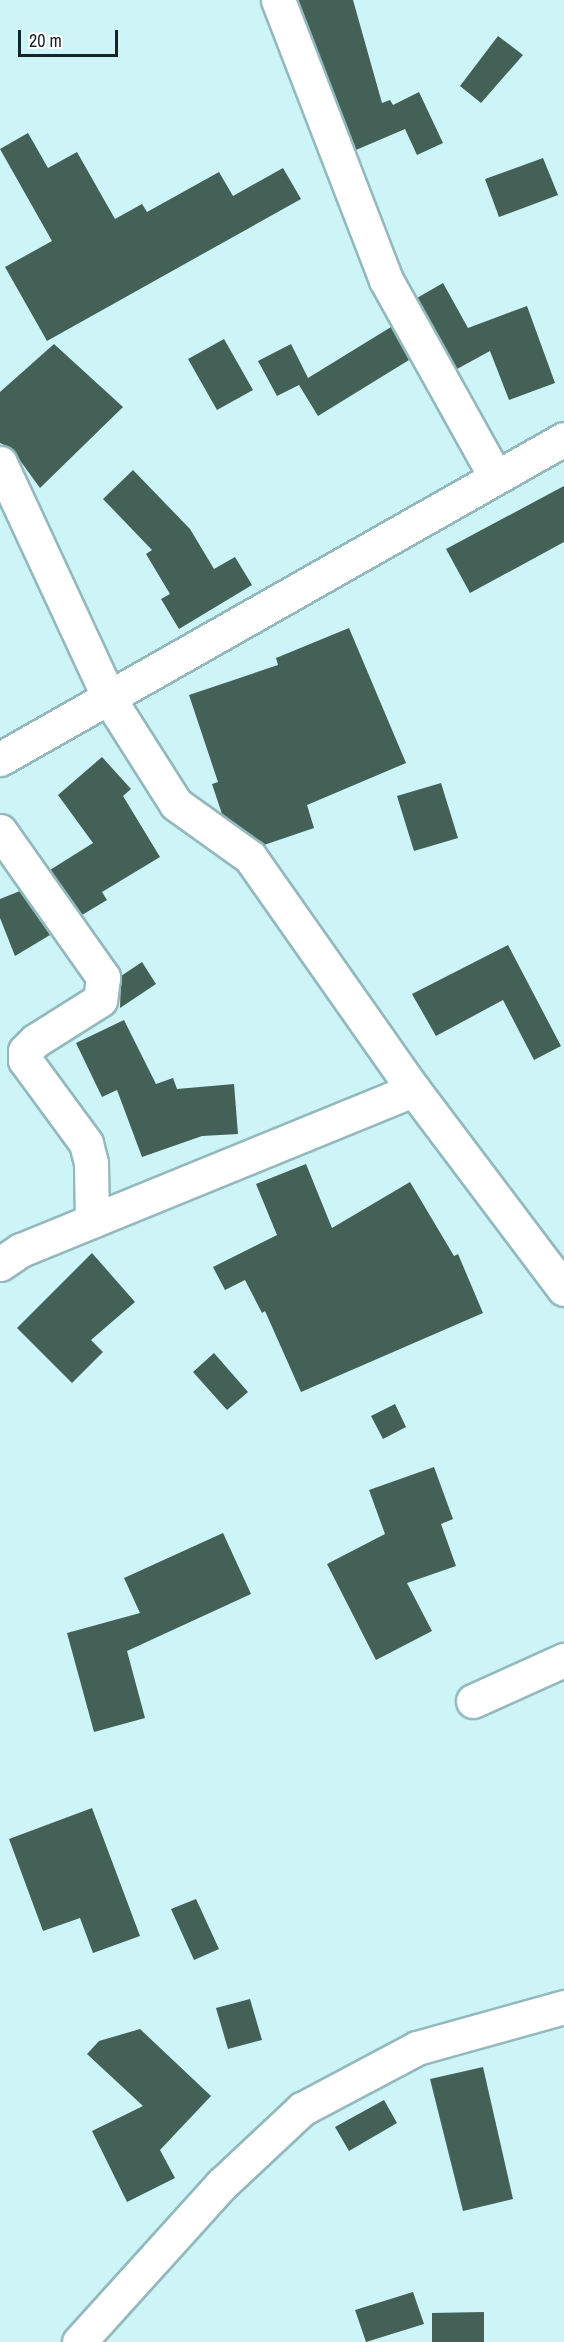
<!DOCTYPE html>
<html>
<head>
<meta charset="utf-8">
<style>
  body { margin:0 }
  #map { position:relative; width:564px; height:2342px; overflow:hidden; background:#cdf4f7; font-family:"Archivo Narrow",sans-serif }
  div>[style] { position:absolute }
  .building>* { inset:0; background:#436156 }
  .roads { filter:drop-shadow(2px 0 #94b9bc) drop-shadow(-2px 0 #94b9bc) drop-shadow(0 2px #94b9bc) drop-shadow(0 -2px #94b9bc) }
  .minor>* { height:33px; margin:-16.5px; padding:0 16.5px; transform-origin:16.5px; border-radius:16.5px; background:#fff }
  .major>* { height:33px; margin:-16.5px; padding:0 16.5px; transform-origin:16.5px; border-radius:16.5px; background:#fff }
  span { translate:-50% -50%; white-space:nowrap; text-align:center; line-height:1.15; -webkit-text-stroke:6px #fff; paint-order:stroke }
  .scale { position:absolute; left:18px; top:30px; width:100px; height:27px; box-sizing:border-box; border:3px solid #152425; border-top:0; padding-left:8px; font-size:18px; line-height:21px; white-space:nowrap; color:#152425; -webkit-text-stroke:4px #fff; paint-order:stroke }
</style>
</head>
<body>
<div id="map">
  <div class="building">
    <div style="clip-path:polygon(298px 0,353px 0,382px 103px,390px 100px,393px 105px,419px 92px,443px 143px,417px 155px,405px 129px,356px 150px)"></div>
    <div style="clip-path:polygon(498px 36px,523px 55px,481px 103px,460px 86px)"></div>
    <div style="clip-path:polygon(28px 133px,48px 168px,77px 152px,115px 219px,142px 204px,147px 212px,219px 172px,233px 196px,283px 168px,301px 199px,47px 341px,5px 267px,52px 241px,0 149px)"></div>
    <div style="clip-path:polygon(543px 158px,558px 195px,499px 217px,485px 179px)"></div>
    <div style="clip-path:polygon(443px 283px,468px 328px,527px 306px,555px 383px,509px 400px,490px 351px,457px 369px,417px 298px)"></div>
    <div style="clip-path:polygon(391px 327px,409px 360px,318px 416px,299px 385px,277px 396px,258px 361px,291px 344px,308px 378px)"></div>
    <div style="clip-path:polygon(224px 339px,253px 390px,217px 410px,188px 359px)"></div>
    <div style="clip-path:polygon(54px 344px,123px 407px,40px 488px,11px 448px,0 443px,0 392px)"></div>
    <div style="clip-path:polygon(133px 470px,190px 529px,214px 569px,235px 557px,252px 585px,179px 629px,161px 599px,170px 594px,146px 554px,152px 550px,103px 499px)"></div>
    <div style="clip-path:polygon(564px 486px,564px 542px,470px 593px,446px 549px)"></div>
    <div style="clip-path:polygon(349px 628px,406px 763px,307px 805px,314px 828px,264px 845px,222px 814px,212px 784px,218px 782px,189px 695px,278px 665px,276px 658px)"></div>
    <div style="clip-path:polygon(102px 757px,131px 789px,123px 796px,160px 857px,102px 892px,107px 900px,82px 915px,50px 870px,93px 843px,58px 795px)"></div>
    <div style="clip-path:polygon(441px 783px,458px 838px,414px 851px,397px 796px)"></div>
    <div style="clip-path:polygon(20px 891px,50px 935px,15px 956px,0 918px,0 899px)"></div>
    <div style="clip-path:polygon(508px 945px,561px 1046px,534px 1060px,503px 1000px,436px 1036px,412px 994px)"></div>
    <div style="clip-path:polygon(142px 962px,156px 984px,120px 1008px,121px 976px)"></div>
    <div style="clip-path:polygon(124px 1020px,156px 1084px,173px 1078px,177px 1089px,234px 1084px,238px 1134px,202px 1136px,142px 1157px,117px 1090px,102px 1097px,76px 1043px)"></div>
    <div style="clip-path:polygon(306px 1164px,332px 1228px,410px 1182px,454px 1256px,458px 1254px,483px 1313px,301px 1392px,265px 1311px,262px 1313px,245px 1280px,225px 1290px,213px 1267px,277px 1235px,256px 1184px)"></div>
    <div style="clip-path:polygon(92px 1253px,135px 1302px,91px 1340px,103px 1352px,72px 1383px,17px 1328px)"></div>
    <div style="clip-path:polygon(214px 1353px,248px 1392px,227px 1410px,193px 1372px)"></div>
    <div style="clip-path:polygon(395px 1404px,406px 1427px,383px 1439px,371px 1416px)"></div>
    <div style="clip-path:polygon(434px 1467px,453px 1519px,441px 1524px,456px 1566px,407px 1583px,432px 1631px,376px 1660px,327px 1564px,385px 1534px,369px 1490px)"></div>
    <div style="clip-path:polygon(223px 1533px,251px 1594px,127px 1651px,145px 1718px,94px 1732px,67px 1633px,140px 1613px,124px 1578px)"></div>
    <div style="clip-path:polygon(92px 1808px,140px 1936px,93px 1953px,80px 1918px,43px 1931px,9px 1839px)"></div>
    <div style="clip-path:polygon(196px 1899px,219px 1949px,194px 1960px,171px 1909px)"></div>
    <div style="clip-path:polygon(250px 1999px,262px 2040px,228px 2049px,216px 2008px)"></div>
    <div style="clip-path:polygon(140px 2029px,211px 2096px,160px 2150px,175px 2178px,127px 2202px,92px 2131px,143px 2106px,87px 2054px,99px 2041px)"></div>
    <div style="clip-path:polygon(483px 2067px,513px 2199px,463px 2211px,430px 2079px)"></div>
    <div style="clip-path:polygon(384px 2100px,397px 2123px,349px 2151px,335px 2127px)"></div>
    <div style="clip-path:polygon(413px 2292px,424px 2324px,366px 2342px,355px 2310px)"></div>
    <div style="clip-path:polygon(484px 2312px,484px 2342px,432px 2342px,432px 2313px)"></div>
  </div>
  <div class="roads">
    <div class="minor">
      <div style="left:278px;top:0;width:300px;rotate:68.9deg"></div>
      <div style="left:386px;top:280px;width:224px;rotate:60.9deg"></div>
      <div style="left:0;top:463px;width:261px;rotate:65.1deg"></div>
      <div style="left:110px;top:700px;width:123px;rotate:57.6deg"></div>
      <div style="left:176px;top:804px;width:91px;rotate:35.6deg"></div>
      <div style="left:250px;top:857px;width:285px;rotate:54.9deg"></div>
      <div style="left:414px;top:1090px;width:249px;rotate:53deg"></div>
      <div style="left:0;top:831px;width:179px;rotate:54.8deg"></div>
      <div style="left:103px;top:977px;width:23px;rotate:97deg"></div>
      <div style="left:100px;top:1000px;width:77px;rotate:147.8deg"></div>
      <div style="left:35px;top:1041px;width:14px;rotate:135deg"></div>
      <div style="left:25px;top:1051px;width:9px;rotate:90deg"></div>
      <div style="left:25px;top:1060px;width:103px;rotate:53.7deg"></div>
      <div style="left:86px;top:1143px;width:21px;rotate:76deg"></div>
      <div style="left:91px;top:1163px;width:58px;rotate:89deg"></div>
      <div style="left:0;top:1264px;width:25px;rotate:-34deg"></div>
      <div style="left:21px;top:1250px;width:424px;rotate:-22.2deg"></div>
      <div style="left:473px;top:1701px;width:100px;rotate:-24.3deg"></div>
      <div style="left:79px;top:2342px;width:213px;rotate:-47.9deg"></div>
      <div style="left:222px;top:2184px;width:110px;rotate:-43.2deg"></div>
      <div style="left:302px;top:2109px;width:130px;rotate:-27.9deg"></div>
      <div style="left:417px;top:2048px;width:153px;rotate:-15.6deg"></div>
    </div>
    <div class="major">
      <div style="left:0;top:759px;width:648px;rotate:-29.57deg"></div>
    </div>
  </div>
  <div class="scale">20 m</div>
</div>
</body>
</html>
